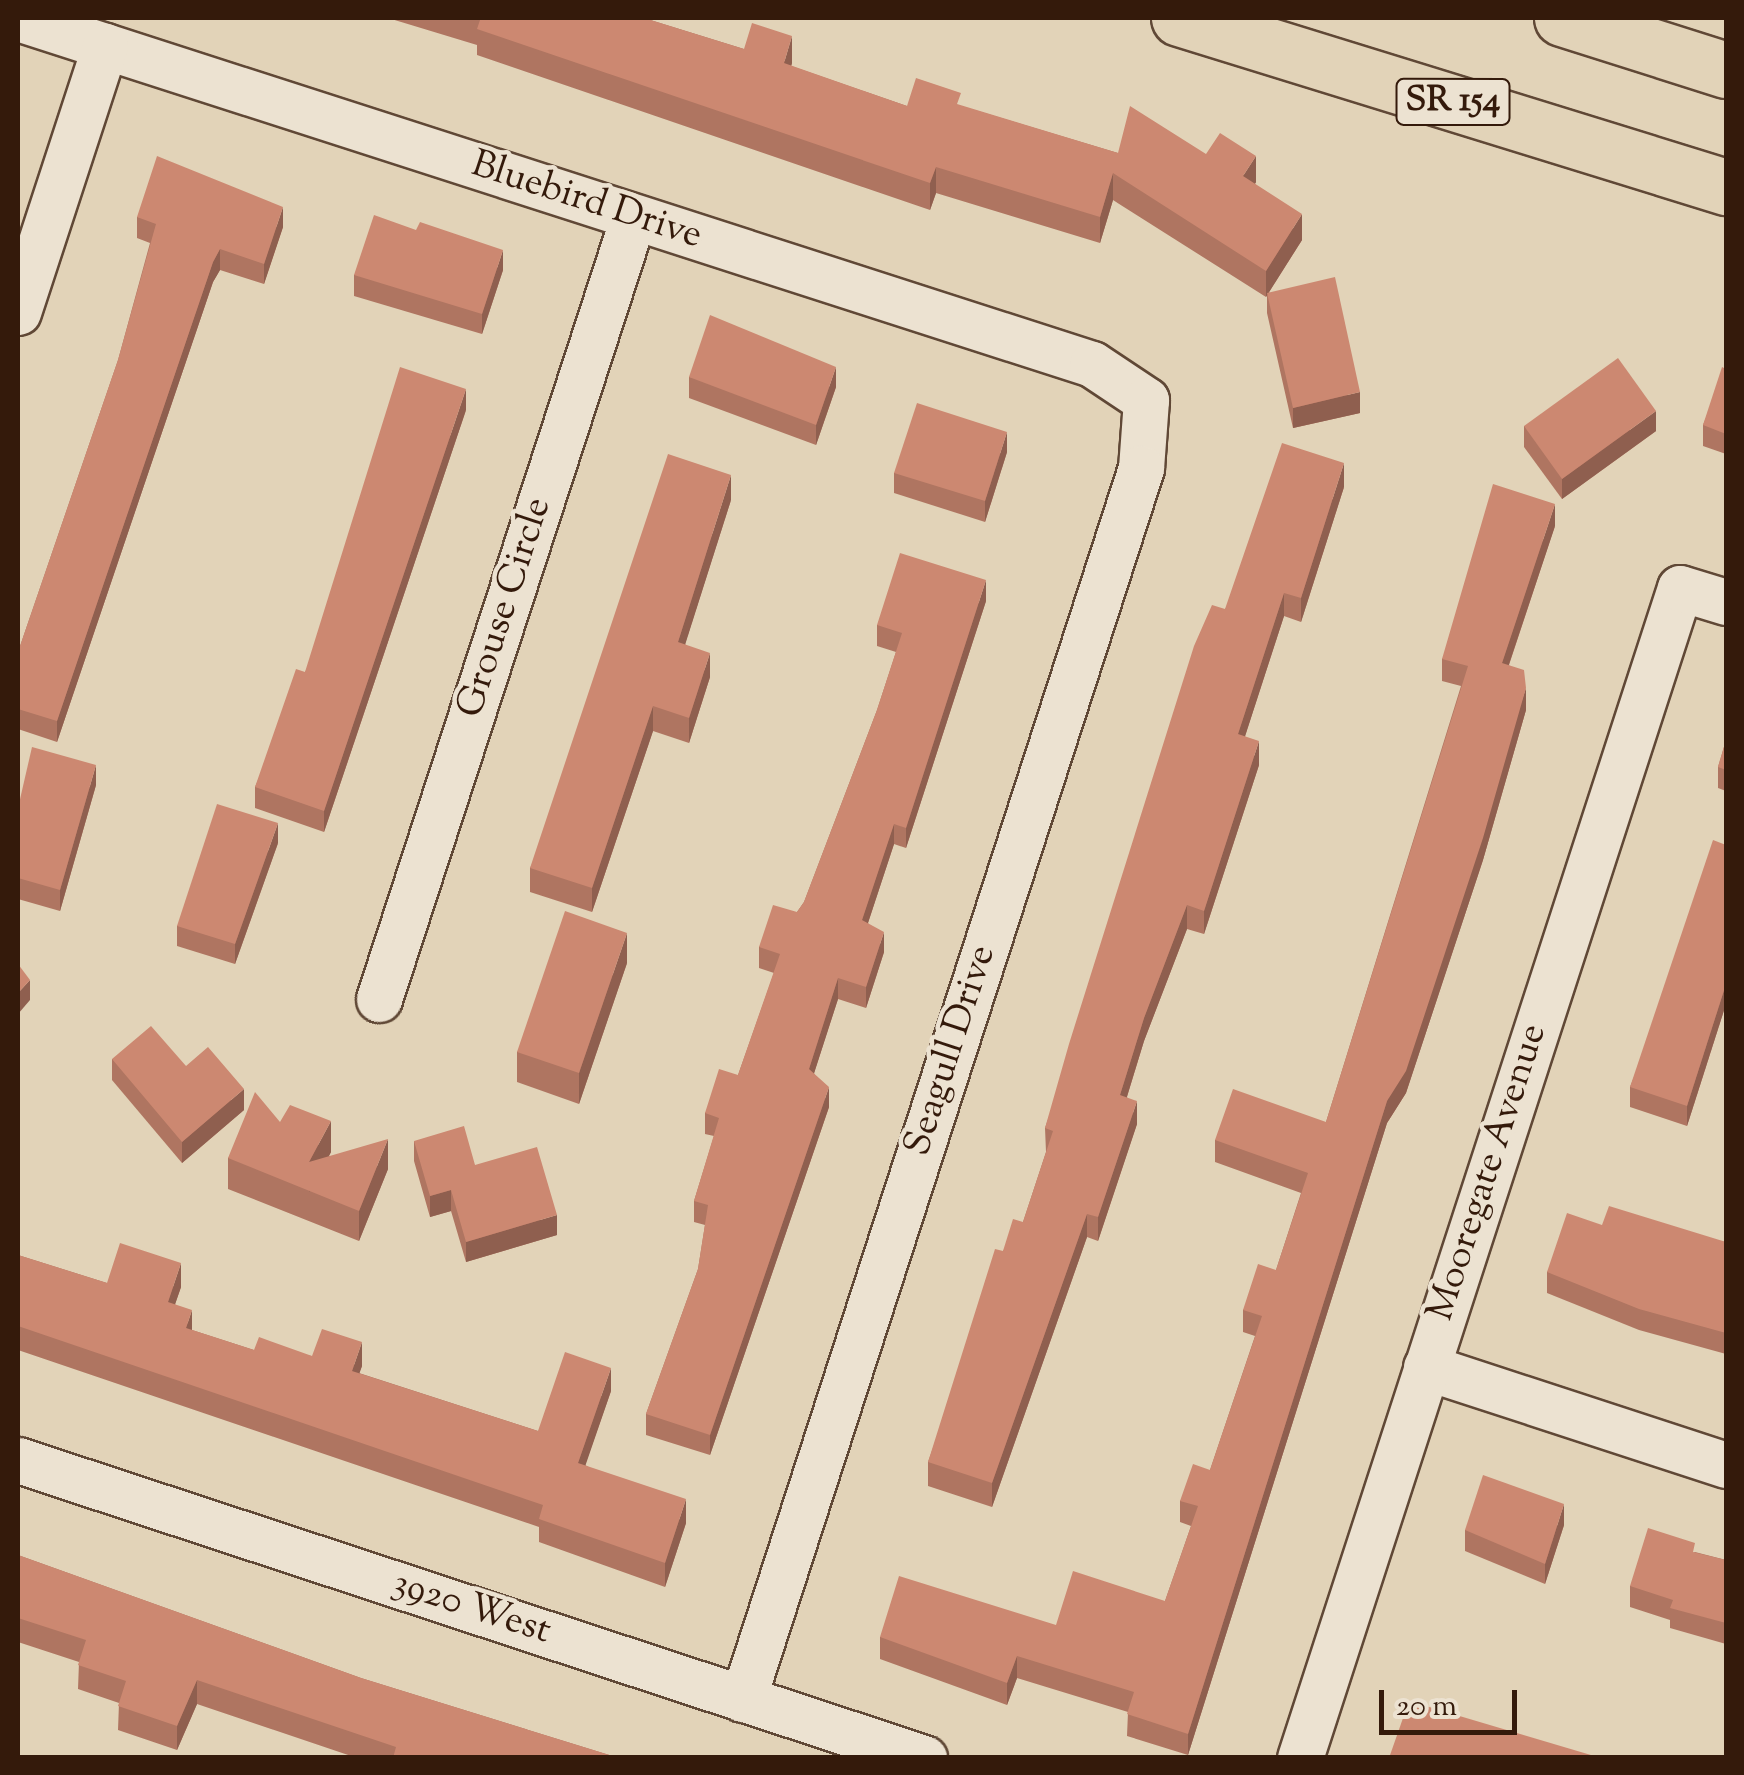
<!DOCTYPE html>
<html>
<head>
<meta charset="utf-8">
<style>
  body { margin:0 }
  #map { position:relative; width:1744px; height:1775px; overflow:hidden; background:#e2d3b8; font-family:"Sorts Mill Goudy",serif }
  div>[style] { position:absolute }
  .roads { filter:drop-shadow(2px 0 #604836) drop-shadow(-2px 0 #604836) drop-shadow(0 2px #604836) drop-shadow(0 -2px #604836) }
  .street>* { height:45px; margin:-22.5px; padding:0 22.5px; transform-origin:22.5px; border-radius:22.5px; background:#ece2d1 }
  .highway>* { height:55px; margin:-27.5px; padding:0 27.5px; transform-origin:27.5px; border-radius:27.5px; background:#e2d3b8 }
  .wall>* { inset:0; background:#af7561 }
  .shaded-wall>* { inset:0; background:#8f5f4f }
  .building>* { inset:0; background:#cc8871 }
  span { translate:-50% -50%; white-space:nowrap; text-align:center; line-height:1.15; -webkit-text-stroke:9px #ece2d1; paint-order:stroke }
  .shield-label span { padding:2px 8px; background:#ece2d1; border:2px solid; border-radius:8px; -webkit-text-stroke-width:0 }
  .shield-label { font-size:35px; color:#341a0b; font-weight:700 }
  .street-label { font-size:38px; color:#341a0b }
  .frame { position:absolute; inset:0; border:20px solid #341a0b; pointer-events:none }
  .scale { position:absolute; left:1379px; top:1690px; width:138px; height:45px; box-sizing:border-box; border:5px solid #341a0b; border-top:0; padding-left:12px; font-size:30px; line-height:35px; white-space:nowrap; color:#341a0b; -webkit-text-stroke:8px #ece2d1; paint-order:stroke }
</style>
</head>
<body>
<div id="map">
  <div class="roads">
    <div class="street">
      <div style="left:18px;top:18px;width:1128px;rotate:17.86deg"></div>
      <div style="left:1092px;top:364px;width:65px;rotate:33.7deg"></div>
      <div style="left:1146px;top:400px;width:68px;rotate:94.2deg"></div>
      <div style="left:1141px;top:468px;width:1294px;rotate:107.92deg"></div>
      <div style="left:18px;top:312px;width:280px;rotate:-71.9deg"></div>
      <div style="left:379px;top:999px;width:821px;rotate:-71.98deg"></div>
      <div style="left:1426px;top:1367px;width:316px;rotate:18.1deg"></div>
      <div style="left:18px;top:1460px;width:954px;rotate:18.21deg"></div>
      <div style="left:1300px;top:1758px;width:1230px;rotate:-72.01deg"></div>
      <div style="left:1680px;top:588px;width:48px;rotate:16.9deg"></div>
    </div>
    <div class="highway">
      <div style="left:1179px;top:18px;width:573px;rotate:17.17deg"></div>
      <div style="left:1562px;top:18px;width:172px;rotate:17.6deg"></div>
    </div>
  </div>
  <div class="wall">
    <div style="clip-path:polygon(388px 18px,644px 18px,744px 49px,792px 63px,791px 66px,907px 106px,961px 106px,1118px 153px,1206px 154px,1256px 182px,1255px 184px,1302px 240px,1269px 292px,1360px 413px,1293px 428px,1267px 313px,1267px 295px,1266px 297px,1113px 200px,1100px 243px,936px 193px,930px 210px,477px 55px,477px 45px)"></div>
    <div style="clip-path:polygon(137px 217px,283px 227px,264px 284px,220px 270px,213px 282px,57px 742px,18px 729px,18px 652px,118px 360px,150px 243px,137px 238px)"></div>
    <div style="clip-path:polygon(416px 230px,503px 270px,482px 334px,354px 296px,354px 275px)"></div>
    <div style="clip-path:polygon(1726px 369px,1726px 454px,1703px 446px,1703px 425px)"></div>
    <div style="clip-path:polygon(689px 377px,836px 387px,816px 445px,689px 398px)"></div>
    <div style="clip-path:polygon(466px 410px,324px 832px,255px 808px,255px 787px,305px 672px)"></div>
    <div style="clip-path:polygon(1524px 426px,1656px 431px,1562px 499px,1524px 447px)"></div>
    <div style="clip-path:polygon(1007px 452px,985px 522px,894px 493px,894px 473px)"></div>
    <div style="clip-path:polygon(1344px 487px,1301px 622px,1284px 616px,1245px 736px,1259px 765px,1204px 934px,1187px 929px,1144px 1041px,1127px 1097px,1137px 1124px,1098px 1241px,1087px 1237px,992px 1507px,928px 1486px,928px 1462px,1003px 1251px,1023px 1222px,1046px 1152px,1045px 1128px,1225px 609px)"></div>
    <div style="clip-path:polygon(731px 500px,685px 644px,710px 677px,689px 743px,653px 731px,592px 912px,530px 892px,530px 868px)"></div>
    <div style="clip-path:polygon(1555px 526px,1509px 665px,1526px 710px,1483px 860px,1406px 1093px,1387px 1123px,1188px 1755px,1127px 1736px,1128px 1712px,1017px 1678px,1007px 1705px,880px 1659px,880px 1637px,1056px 1625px,1165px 1601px,1191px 1526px,1180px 1522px,1180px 1501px,1210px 1470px,1255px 1336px,1243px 1332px,1243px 1310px,1276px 1270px,1301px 1193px,1215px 1162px,1215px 1140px,1326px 1122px,1461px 686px,1442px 681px,1442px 659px)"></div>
    <div style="clip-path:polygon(986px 601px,906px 848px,894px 844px,868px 923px,884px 952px,866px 1008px,838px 999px,814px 1073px,829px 1107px,710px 1455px,646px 1435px,646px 1414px,698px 1269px,705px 1225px,694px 1222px,694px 1201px,714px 1136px,705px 1134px,705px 1113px,738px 1075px,774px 973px,759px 968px,759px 947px,797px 912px,804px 902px,877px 710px,896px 652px,877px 646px,877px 625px)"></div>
    <div style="clip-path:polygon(1726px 740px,1726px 791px,1718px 788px,1718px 767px)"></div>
    <div style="clip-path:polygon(96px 785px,60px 911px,18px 899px,18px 808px)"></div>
    <div style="clip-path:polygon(278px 843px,235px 964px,177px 946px,177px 926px)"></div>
    <div style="clip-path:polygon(1726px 845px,1726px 1004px,1687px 1126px,1630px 1107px,1630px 1087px)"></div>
    <div style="clip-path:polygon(627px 963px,579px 1104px,517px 1082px,517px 1052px)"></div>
    <div style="clip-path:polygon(112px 1059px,186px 1066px,244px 1110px,182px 1163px,112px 1080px)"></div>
    <div style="clip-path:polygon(280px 1122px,331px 1152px,329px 1156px,388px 1169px,359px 1241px,228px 1189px,228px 1158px)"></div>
    <div style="clip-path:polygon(414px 1141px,475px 1165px,557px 1235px,466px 1262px,451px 1211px,430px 1217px,414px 1161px)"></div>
    <div style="clip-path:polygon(1602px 1225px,1726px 1242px,1726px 1354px,1639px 1330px,1547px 1293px,1547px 1272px)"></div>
    <div style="clip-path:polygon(18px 1255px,107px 1283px,181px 1287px,175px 1304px,192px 1330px,254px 1350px,312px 1356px,362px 1366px,359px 1373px,538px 1431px,611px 1391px,585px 1465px,686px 1523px,665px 1587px,539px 1542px,539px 1527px,18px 1350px)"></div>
    <div style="clip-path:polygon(1564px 1525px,1545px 1584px,1465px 1551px,1465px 1530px)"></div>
    <div style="clip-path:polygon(1695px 1552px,1726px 1560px,1726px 1644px,1670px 1628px,1670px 1620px,1630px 1607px,1630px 1586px)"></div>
    <div style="clip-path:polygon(18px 1555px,361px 1678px,619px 1758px,357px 1758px,197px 1704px,177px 1750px,118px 1730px,119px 1703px,78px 1689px,79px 1662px,18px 1642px)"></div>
  </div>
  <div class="shaded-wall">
    <div style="clip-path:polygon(792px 36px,792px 63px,784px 90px,784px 63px)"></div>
    <div style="clip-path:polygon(1256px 156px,1256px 182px,1243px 202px,1243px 176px)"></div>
    <div style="clip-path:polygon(936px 167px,936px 193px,930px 210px,930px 183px)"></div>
    <div style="clip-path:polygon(1113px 173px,1113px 200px,1100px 243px,1100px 217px)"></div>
    <div style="clip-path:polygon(283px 207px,283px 227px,264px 284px,264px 264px)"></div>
    <div style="clip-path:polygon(1302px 214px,1302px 240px,1266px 297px,1266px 271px)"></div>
    <div style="clip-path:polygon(220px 249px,220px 270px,213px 282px,57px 742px,57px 721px,213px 262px)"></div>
    <div style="clip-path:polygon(503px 250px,503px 270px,482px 334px,482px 314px)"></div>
    <div style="clip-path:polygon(836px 367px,836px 387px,816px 445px,816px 425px)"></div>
    <div style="clip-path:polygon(466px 389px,466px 410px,324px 832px,324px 811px)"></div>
    <div style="clip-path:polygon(1360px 392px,1360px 413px,1293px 428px,1293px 408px)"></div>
    <div style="clip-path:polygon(1656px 411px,1656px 431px,1562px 499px,1562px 479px)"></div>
    <div style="clip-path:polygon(1007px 432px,1007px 452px,985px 522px,985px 501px)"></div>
    <div style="clip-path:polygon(1344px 463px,1344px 487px,1301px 622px,1301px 598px)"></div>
    <div style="clip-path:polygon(731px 475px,731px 500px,678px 667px,678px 642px)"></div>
    <div style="clip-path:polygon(1555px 504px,1555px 526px,1502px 685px,1502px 663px)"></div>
    <div style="clip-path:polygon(986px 580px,986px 601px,906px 848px,906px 828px)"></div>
    <div style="clip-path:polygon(1284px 593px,1284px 616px,1238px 758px,1238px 734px)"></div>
    <div style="clip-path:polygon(710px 653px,710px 677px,689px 743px,689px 718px)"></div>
    <div style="clip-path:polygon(1526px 688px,1526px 710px,1483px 860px,1406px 1093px,1387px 1123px,1188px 1755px,1188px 1734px,1387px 1101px)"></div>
    <div style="clip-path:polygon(653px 706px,653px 731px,592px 912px,592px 888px)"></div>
    <div style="clip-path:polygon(1259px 741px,1259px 765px,1204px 934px,1204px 911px)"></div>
    <div style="clip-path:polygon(96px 765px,96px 785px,60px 911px,60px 890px)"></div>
    <div style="clip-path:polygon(278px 823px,278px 843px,235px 964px,235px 944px)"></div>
    <div style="clip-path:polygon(894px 824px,894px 844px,862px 941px,862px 920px)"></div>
    <div style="clip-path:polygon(1187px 905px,1187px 929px,1144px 1041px,1120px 1119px,1120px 1095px,1144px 1018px)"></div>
    <div style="clip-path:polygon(884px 932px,884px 952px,866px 1008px,866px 987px)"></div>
    <div style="clip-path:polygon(627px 933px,627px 963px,579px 1104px,579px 1073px)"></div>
    <div style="clip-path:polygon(838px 978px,838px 999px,809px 1089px,809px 1069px)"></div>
    <div style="clip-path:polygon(30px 980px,30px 1000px,18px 1014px,18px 993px)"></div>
    <div style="clip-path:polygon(1726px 984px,1726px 1004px,1687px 1126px,1687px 1106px)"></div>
    <div style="clip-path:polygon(829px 1087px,829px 1107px,710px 1455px,710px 1435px)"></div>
    <div style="clip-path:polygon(244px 1089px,244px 1110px,182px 1163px,182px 1142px)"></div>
    <div style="clip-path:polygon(1137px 1101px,1137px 1124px,1098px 1241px,1098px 1217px)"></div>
    <div style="clip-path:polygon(331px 1121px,331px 1152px,309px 1192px,309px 1162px)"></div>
    <div style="clip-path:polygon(388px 1139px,388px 1169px,359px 1241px,359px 1211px)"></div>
    <div style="clip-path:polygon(451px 1190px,451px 1211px,430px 1217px,430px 1196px)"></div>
    <div style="clip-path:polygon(1087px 1214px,1087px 1237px,992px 1507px,992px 1483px)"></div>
    <div style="clip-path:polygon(557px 1215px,557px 1235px,466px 1262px,466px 1242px)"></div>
    <div style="clip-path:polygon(181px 1263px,181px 1287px,168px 1325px,168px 1302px)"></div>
    <div style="clip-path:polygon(192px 1310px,192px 1334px,186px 1328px)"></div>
    <div style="clip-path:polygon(362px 1342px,362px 1366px,352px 1395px,352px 1371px)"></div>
    <div style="clip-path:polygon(611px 1368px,611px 1391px,578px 1487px,578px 1463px)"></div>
    <div style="clip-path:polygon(686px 1499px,686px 1523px,665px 1587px,665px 1563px)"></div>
    <div style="clip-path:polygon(1564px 1504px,1564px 1525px,1545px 1584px,1545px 1564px)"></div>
    <div style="clip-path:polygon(1017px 1656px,1017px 1678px,1007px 1705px,1007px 1683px)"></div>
    <div style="clip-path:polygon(197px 1680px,197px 1704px,177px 1750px,177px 1726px)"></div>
  </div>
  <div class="building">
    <div style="clip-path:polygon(473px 18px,644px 18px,744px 49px,752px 23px,792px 36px,784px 63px,907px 106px,916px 78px,961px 93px,957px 104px,1118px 153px,1130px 106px,1206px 154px,1220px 133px,1256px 156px,1243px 176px,1302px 214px,1266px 271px,1113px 173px,1100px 217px,936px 167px,930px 183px,477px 29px,480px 20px)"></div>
    <div style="clip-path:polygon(157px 156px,283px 207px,264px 264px,220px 249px,213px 262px,57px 721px,18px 709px,18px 652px,118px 360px,156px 224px,137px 217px)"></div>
    <div style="clip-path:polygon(374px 215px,416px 230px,420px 222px,503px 250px,482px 314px,354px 275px)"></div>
    <div style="clip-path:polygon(1335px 277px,1360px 392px,1293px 408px,1267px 293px)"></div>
    <div style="clip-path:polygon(710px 315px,836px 367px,816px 425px,689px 377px)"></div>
    <div style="clip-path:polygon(1618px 358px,1656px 411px,1562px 479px,1524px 426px)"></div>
    <div style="clip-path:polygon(400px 367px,466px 389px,324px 811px,255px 787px,296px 669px,305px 672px)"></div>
    <div style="clip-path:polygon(1722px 367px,1726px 369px,1726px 434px,1703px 425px)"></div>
    <div style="clip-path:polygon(917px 403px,1007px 432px,985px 501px,894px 473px)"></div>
    <div style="clip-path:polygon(1282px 443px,1344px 463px,1301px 598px,1284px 593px,1238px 734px,1259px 741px,1204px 911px,1187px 905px,1144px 1018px,1120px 1095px,1137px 1101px,1098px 1217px,1087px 1214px,992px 1483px,928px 1462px,995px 1249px,1003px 1251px,1013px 1219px,1023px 1222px,1053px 1131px,1045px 1128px,1069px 1044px,1194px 646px,1212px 605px,1225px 609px)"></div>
    <div style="clip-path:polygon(668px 454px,731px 475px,678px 642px,710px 653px,689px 718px,653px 706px,592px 888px,530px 868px)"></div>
    <div style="clip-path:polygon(1493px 484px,1555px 504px,1502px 663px,1524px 670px,1526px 688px,1483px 838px,1406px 1071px,1387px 1101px,1188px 1734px,1127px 1714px,1134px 1692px,1017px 1656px,1007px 1683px,880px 1637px,899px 1576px,1056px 1625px,1073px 1571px,1165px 1601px,1198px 1506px,1180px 1501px,1193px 1464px,1210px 1470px,1262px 1316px,1243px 1310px,1258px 1264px,1276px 1270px,1308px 1173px,1215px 1140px,1233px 1089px,1326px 1122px,1468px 666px,1442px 659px)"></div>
    <div style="clip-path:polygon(900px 553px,986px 580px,906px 828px,894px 824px,862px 920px,884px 932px,866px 987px,838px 978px,809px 1069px,829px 1087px,710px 1435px,646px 1414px,698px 1269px,708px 1205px,694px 1201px,719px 1118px,705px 1113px,719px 1069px,738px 1075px,780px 954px,759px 947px,773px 905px,797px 912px,804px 902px,877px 710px,902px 633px,877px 625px)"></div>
    <div style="clip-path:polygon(1726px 740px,1726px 770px,1718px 767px)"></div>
    <div style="clip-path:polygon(32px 747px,96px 765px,60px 890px,18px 878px,18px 808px)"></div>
    <div style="clip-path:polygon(217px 804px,278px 823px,235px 944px,177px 926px)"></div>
    <div style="clip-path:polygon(1713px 840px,1726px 845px,1726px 984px,1687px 1106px,1630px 1087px)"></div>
    <div style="clip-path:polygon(565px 911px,627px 933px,579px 1073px,517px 1052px)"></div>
    <div style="clip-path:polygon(18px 964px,30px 980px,18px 993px)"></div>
    <div style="clip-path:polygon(151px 1026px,186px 1066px,208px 1047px,244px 1089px,182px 1142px,112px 1059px)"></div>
    <div style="clip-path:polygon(255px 1092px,280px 1122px,290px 1105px,331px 1121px,309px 1162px,388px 1139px,359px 1211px,228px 1158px)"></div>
    <div style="clip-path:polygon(464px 1126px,475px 1165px,537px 1147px,557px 1215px,466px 1242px,451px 1190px,430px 1196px,414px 1141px)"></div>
    <div style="clip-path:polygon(1609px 1206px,1726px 1242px,1726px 1333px,1639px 1309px,1547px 1272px,1567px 1213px,1602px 1225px)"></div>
    <div style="clip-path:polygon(120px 1243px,181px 1263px,168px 1302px,192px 1310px,186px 1328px,254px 1350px,259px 1337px,312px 1356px,322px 1329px,362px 1342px,352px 1371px,538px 1431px,565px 1352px,611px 1368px,578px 1463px,686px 1499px,665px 1563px,539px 1519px,543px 1505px,18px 1326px,18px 1255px,107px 1283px)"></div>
    <div style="clip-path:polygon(1483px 1475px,1564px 1504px,1545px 1564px,1465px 1530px)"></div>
    <div style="clip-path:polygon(1648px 1528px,1695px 1543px,1693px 1552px,1726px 1560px,1726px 1623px,1670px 1608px,1673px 1600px,1630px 1586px)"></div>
    <div style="clip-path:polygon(18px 1555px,361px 1678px,619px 1758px,393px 1758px,396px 1747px,197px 1680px,177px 1726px,118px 1706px,126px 1681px,78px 1665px,86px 1640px,18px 1618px)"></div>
    <div style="clip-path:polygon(1409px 1701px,1601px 1758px,1389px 1758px)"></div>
  </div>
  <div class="shield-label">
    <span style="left:1453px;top:102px">SR 154</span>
  </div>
  <div class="street-label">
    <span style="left:586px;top:202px;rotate:18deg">Bluebird Drive</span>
    <span style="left:506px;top:608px;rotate:-72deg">Grouse Circle</span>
    <span style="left:952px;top:1051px;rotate:-72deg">Seagull Drive</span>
    <span style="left:1489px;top:1173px;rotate:-72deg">Mooregate Avenue</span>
    <span style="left:471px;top:1609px;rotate:18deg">3920 West</span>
  </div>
  <div class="frame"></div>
  <div class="scale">20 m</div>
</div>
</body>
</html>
